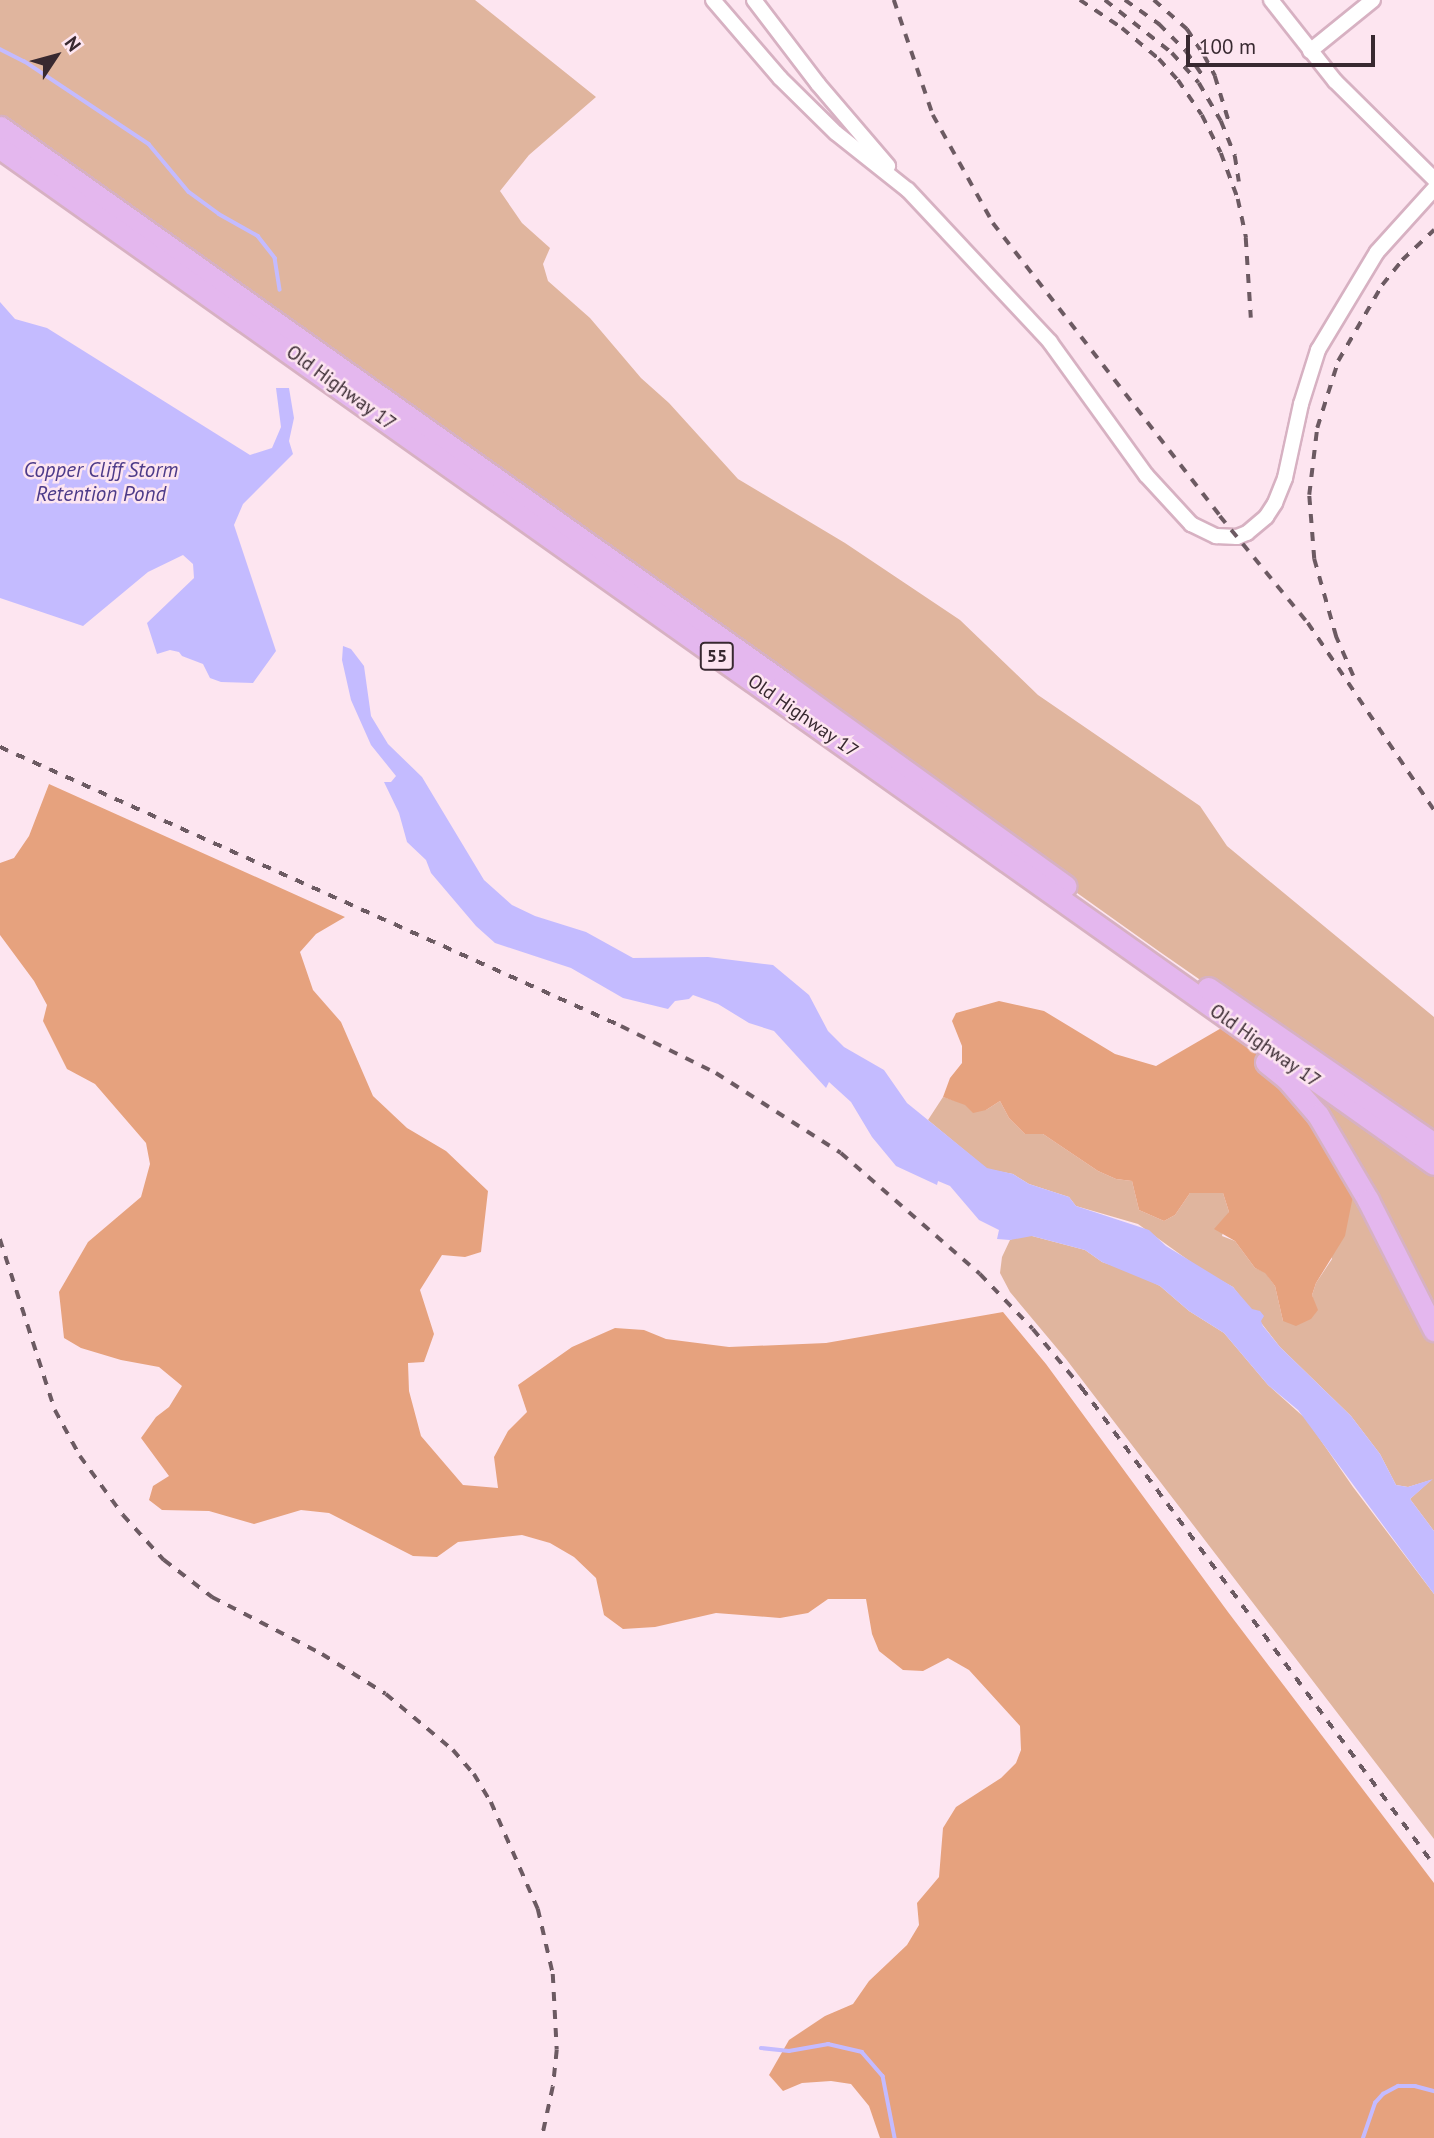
<!DOCTYPE html>
<html>
<head>
<meta charset="utf-8">
<style>
  body { margin:0 }
  #map { position:relative; width:1434px; height:2138px; overflow:hidden; background:#fde5f0; font-family:"PT Sans",sans-serif }
  div>[style] { position:absolute }
  .green>* { inset:0; background:#e0b59e }
  .forest>* { inset:0; background:#e6a27e }
  .water>* { inset:0; background:#c4bbff }
  .stream>* { height:3.5px; margin:-1.75px; padding:0 1.75px; transform-origin:1.75px; border-radius:1.75px; background:#c4bbff }
  .roads { filter:drop-shadow(2px 0 #d7b1c2) drop-shadow(-2px 0 #d7b1c2) drop-shadow(0 2px #d7b1c2) drop-shadow(0 -2px #d7b1c2) }
  .minor>* { height:14px; margin:-7px; padding:0 7px; transform-origin:7px; border-radius:7px; background:#fff }
  .primary>* { height:21px; margin:-10.5px; padding:0 10.5px; transform-origin:10.5px; border-radius:10.5px; background:#e4b7ee }
  .rail>* { height:3.5px; margin-top:-1.75px; transform-origin:0; background:repeating-linear-gradient(90deg,#6c5a62 0 9px,transparent 0 18px) }
  span { translate:-50% -50%; white-space:nowrap; text-align:center; line-height:1.15; -webkit-text-stroke:5px #fde5f0; paint-order:stroke }
  .shield-label span { padding:2px 5px; background:#fde5f0; border:2px solid; border-radius:5px; -webkit-text-stroke-width:0 }
  .shield-label { font-size:18px; color:#382930; font-weight:700 }
  .street-label { font-size:19px; color:#382930 }
  .water-label { font-size:21px; color:#4d3b89; font-style:italic }
  .north { position:absolute; left:21px; top:21px; width:70px; height:70px; -webkit-text-stroke:5px #fde5f0; paint-order:stroke; rotate:54deg; font-size:19px; font-weight:700; line-height:28px; text-align:center; color:#382930 }
  .north::after { content:''; display:block; margin:auto; width:24px; height:32px; background:#382930; clip-path:polygon(50% 0,100% 100%,50% 72%,0 100%) }
  .scale { position:absolute; left:1186px; top:35px; width:189px; height:32px; box-sizing:border-box; border:4px solid #382930; border-top:0; padding-left:9px; font-size:21px; line-height:24px; white-space:nowrap; color:#382930; -webkit-text-stroke:5px #fde5f0; paint-order:stroke }
</style>
</head>
<body>
<div id="map">
  <div class="green">
    <div style="clip-path:polygon(0 0,475px 0,596px 97px,529px 155px,500px 191px,522px 223px,550px 248px,543px 264px,548px 281px,590px 318px,641px 378px,669px 403px,738px 479px,845px 543px,960px 620px,1038px 695px,1200px 806px,1227px 846px,1434px 1017px,1434px 1142px,1160px 952px,0 127px)"></div>
    <div style="clip-path:polygon(1240px 1030px,1434px 1166px,1434px 1531px,1410px 1499px,1431px 1480px,1408px 1487px,1396px 1485px,1380px 1454px,1351px 1416px,1280px 1347px,1233px 1287px,1202px 1270px,1138px 1224px,1076px 1206px,1069px 1197px,1029px 1184px,1013px 1174px,987px 1169px,928px 1120px,943px 1097px,986px 1110px,1000px 1101px,1009px 1118px,1025px 1134px,1043px 1134px,1098px 1171px,1116px 1179px,1132px 1181px,1139px 1210px,1164px 1221px,1175px 1215px,1190px 1193px,1223px 1193px,1229px 1212px,1222px 1236px,1235px 1241px,1255px 1268px,1265px 1272px,1275px 1286px,1283px 1321px,1314px 1303px,1312px 1295px,1316px 1283px,1332px 1259px,1262px 1058px)"></div>
    <div style="clip-path:polygon(1018px 1236px,1032px 1236px,1085px 1250px,1102px 1262px,1135px 1273px,1160px 1286px,1189px 1311px,1224px 1333px,1268px 1385px,1306px 1419px,1353px 1487px,1434px 1594px,1434px 1839px,1066px 1359px,1010px 1292px,1000px 1273px,1002px 1257px,1010px 1240px)"></div>
  </div>
  <div class="forest">
    <div style="clip-path:polygon(49px 784px,345px 917px,316px 934px,300px 952px,313px 990px,341px 1022px,373px 1096px,407px 1128px,446px 1151px,488px 1191px,481px 1252px,465px 1257px,442px 1255px,420px 1290px,434px 1334px,424px 1362px,408px 1363px,409px 1391px,421px 1436px,463px 1485px,498px 1488px,494px 1457px,508px 1431px,527px 1412px,518px 1385px,572px 1347px,615px 1328px,644px 1330px,666px 1339px,729px 1347px,826px 1343px,1003px 1312px,1046px 1364px,1228px 1612px,1434px 1883px,1434px 2138px,880px 2138px,869px 2106px,851px 2084px,831px 2081px,802px 2083px,783px 2091px,769px 2075px,789px 2040px,825px 2016px,853px 2004px,869px 1981px,907px 1945px,919px 1925px,917px 1903px,939px 1877px,943px 1828px,956px 1807px,1001px 1778px,1016px 1763px,1021px 1750px,1020px 1726px,969px 1670px,948px 1658px,923px 1671px,903px 1670px,879px 1651px,872px 1634px,866px 1599px,828px 1599px,808px 1613px,780px 1618px,716px 1613px,655px 1627px,623px 1629px,604px 1615px,596px 1578px,574px 1557px,550px 1543px,522px 1535px,458px 1542px,437px 1557px,413px 1556px,329px 1513px,301px 1510px,254px 1524px,209px 1511px,162px 1510px,149px 1500px,153px 1486px,169px 1476px,141px 1438px,156px 1417px,169px 1407px,182px 1386px,159px 1367px,121px 1360px,81px 1348px,64px 1338px,59px 1292px,88px 1242px,141px 1197px,150px 1164px,146px 1143px,95px 1084px,67px 1069px,43px 1021px,47px 1005px,34px 981px,0 935px,0 863px,14px 858px,29px 836px)"></div>
    <div style="clip-path:polygon(999px 1001px,1044px 1011px,1115px 1054px,1156px 1066px,1230px 1023px,1240px 1030px,1357px 1176px,1345px 1236px,1316px 1283px,1312px 1295px,1318px 1310px,1311px 1319px,1296px 1326px,1283px 1321px,1275px 1286px,1265px 1273px,1255px 1268px,1235px 1241px,1214px 1229px,1229px 1212px,1223px 1193px,1190px 1193px,1175px 1215px,1164px 1221px,1139px 1210px,1132px 1181px,1116px 1179px,1098px 1171px,1043px 1134px,1025px 1134px,1009px 1118px,1000px 1101px,986px 1110px,973px 1113px,965px 1105px,943px 1097px,950px 1078px,962px 1063px,962px 1046px,952px 1021px,956px 1013px)"></div>
  </div>
  <div class="water">
    <div style="clip-path:polygon(0 302px,15px 319px,47px 328px,250px 455px,272px 448px,281px 427px,276px 388px,289px 388px,294px 418px,289px 441px,293px 454px,243px 504px,234px 525px,276px 651px,253px 683px,221px 682px,210px 678px,203px 664px,182px 656px,179px 652px,170px 650px,157px 654px,147px 623px,194px 578px,193px 564px,183px 555px,148px 572px,83px 626px,0 598px)"></div>
    <div style="clip-path:polygon(343px 646px,351px 649px,364px 666px,371px 716px,388px 744px,422px 777px,484px 880px,512px 905px,535px 916px,586px 932px,633px 958px,708px 957px,773px 965px,809px 995px,828px 1031px,844px 1047px,884px 1070px,907px 1103px,987px 1168px,1013px 1174px,1029px 1184px,1069px 1197px,1076px 1206px,1149px 1230px,1166px 1246px,1233px 1287px,1252px 1309px,1260px 1311px,1264px 1316px,1261px 1321px,1263px 1326px,1280px 1347px,1351px 1416px,1380px 1454px,1396px 1485px,1408px 1487px,1433px 1479px,1410px 1499px,1434px 1531px,1434px 1594px,1298px 1410px,1268px 1385px,1224px 1333px,1189px 1311px,1160px 1286px,1102px 1262px,1085px 1250px,1032px 1236px,1010px 1240px,997px 1239px,999px 1230px,979px 1220px,950px 1186px,938px 1181px,937px 1185px,896px 1166px,872px 1137px,851px 1102px,829px 1082px,826px 1088px,774px 1031px,749px 1023px,718px 1004px,693px 995px,689px 999px,675px 1001px,668px 1009px,623px 998px,571px 968px,495px 943px,476px 926px,431px 873px,426px 860px,407px 842px,399px 813px,384px 782px,391px 782px,396px 776px,371px 745px,351px 700px,342px 660px)"></div>
  </div>
  <div class="stream">
    <div style="left:0;top:49px;width:27px;rotate:27deg"></div>
    <div style="left:24px;top:61px;width:150px;rotate:33.6deg"></div>
    <div style="left:149px;top:144px;width:62px;rotate:50.2deg"></div>
    <div style="left:189px;top:192px;width:37px;rotate:36deg"></div>
    <div style="left:219px;top:214px;width:45px;rotate:29.4deg"></div>
    <div style="left:258px;top:236px;width:28px;rotate:52deg"></div>
    <div style="left:275px;top:258px;width:32px;rotate:81deg"></div>
    <div style="left:761px;top:2048px;width:28px;rotate:6deg"></div>
    <div style="left:789px;top:2051px;width:40px;rotate:-10deg"></div>
    <div style="left:828px;top:2044px;width:35px;rotate:13deg"></div>
    <div style="left:862px;top:2052px;width:32px;rotate:49deg"></div>
    <div style="left:883px;top:2076px;width:63px;rotate:79deg"></div>
    <div style="left:1363px;top:2138px;width:37px;rotate:-71deg"></div>
    <div style="left:1375px;top:2103px;width:12px;rotate:-48deg"></div>
    <div style="left:1383px;top:2094px;width:17px;rotate:-28deg"></div>
    <div style="left:1398px;top:2086px;width:17px"></div>
    <div style="left:1415px;top:2086px;width:20px;rotate:15deg"></div>
  </div>
  <div class="roads">
    <div class="minor">
      <div style="left:713px;top:0;width:103px;rotate:49.3deg"></div>
      <div style="left:780px;top:78px;width:78px;rotate:44.5deg"></div>
      <div style="left:836px;top:133px;width:92px;rotate:38.4deg"></div>
      <div style="left:908px;top:190px;width:208px;rotate:46.9deg"></div>
      <div style="left:1050px;top:342px;width:164px;rotate:54.2deg"></div>
      <div style="left:1146px;top:475px;width:67px;rotate:47.4deg"></div>
      <div style="left:1191px;top:524px;width:28px;rotate:26deg"></div>
      <div style="left:1216px;top:536px;width:21px;rotate:3deg"></div>
      <div style="left:1237px;top:537px;width:11px;rotate:-22deg"></div>
      <div style="left:1247px;top:533px;width:25px;rotate:-40deg"></div>
      <div style="left:1266px;top:517px;width:17px;rotate:-57deg"></div>
      <div style="left:1275px;top:503px;width:27px;rotate:-68deg"></div>
      <div style="left:1285px;top:478px;width:76px;rotate:-77.8deg"></div>
      <div style="left:1301px;top:404px;width:57px;rotate:-72.5deg"></div>
      <div style="left:1318px;top:350px;width:114px;rotate:-59deg"></div>
      <div style="left:1377px;top:252px;width:85px;rotate:-47.9deg"></div>
      <div style="left:754px;top:0;width:106px;rotate:52.7deg"></div>
      <div style="left:818px;top:84px;width:108px;rotate:49.5deg"></div>
      <div style="left:1271px;top:0;width:103px;rotate:51.7deg"></div>
      <div style="left:1335px;top:81px;width:139px;rotate:44.7deg"></div>
      <div style="left:1310px;top:51px;width:81px;rotate:-39deg"></div>
    </div>
    <div class="primary">
      <div style="left:0;top:127px;width:961px;rotate:35.34deg"></div>
      <div style="left:784px;top:683px;width:347px;rotate:35.8deg"></div>
      <div style="left:0;top:148px;width:1757px;rotate:35.32deg"></div>
      <div style="left:1208px;top:988px;width:275px;rotate:34.6deg"></div>
      <div style="left:1266px;top:1062px;width:26px;rotate:39deg"></div>
      <div style="left:1286px;top:1078px;width:49px;rotate:49.1deg"></div>
      <div style="left:1318px;top:1115px;width:99px;rotate:59.5deg"></div>
      <div style="left:1368px;top:1200px;width:146px;rotate:63.1deg"></div>
    </div>
  </div>
  <div class="rail">
    <div style="left:894px;top:0;width:121px;rotate:71.3deg"></div>
    <div style="left:933px;top:115px;width:124px;rotate:60.9deg"></div>
    <div style="left:993px;top:223px;width:371px;rotate:52.2deg"></div>
    <div style="left:1220px;top:516px;width:139px;rotate:50.6deg"></div>
    <div style="left:1308px;top:623px;width:225px;rotate:56deg"></div>
    <div style="left:1080px;top:0;width:50px;rotate:33.7deg"></div>
    <div style="left:1122px;top:28px;width:48px;rotate:40deg"></div>
    <div style="left:1159px;top:59px;width:28px;rotate:48deg"></div>
    <div style="left:1178px;top:80px;width:42px;rotate:55.6deg"></div>
    <div style="left:1202px;top:115px;width:42px;rotate:63.4deg"></div>
    <div style="left:1221px;top:153px;width:49px;rotate:69.7deg"></div>
    <div style="left:1238px;top:199px;width:40px;rotate:78deg"></div>
    <div style="left:1246px;top:238px;width:80px;rotate:86.4deg"></div>
    <div style="left:1105px;top:0;width:85px;rotate:38.3deg"></div>
    <div style="left:1172px;top:53px;width:40px;rotate:48deg"></div>
    <div style="left:1199px;top:83px;width:44px;rotate:59.9deg"></div>
    <div style="left:1221px;top:121px;width:38px;rotate:68deg"></div>
    <div style="left:1235px;top:156px;width:26px;rotate:81deg"></div>
    <div style="left:1125px;top:0;width:42px;rotate:35.2deg"></div>
    <div style="left:1159px;top:24px;width:38px;rotate:45deg"></div>
    <div style="left:1186px;top:51px;width:29px;rotate:56deg"></div>
    <div style="left:1154px;top:0;width:44px;rotate:41.3deg"></div>
    <div style="left:1187px;top:29px;width:31px;rotate:57deg"></div>
    <div style="left:1204px;top:55px;width:24px;rotate:62deg"></div>
    <div style="left:1215px;top:76px;width:51px;rotate:73deg"></div>
    <div style="left:1353px;top:676px;width:43px;rotate:-113.6deg"></div>
    <div style="left:1336px;top:637px;width:81px;rotate:-105.8deg"></div>
    <div style="left:1314px;top:559px;width:64px;rotate:-94.5deg"></div>
    <div style="left:1309px;top:495px;width:67px;rotate:-83.2deg"></div>
    <div style="left:1317px;top:428px;width:70px;rotate:-72.6deg"></div>
    <div style="left:1338px;top:361px;width:88px;rotate:-59.9deg"></div>
    <div style="left:1382px;top:285px;width:32px;rotate:-51deg"></div>
    <div style="left:1402px;top:260px;width:44px;rotate:-43.2deg"></div>
    <div style="left:0;top:747px;width:681px;rotate:24.19deg"></div>
    <div style="left:621px;top:1026px;width:106px;rotate:26.3deg"></div>
    <div style="left:716px;top:1073px;width:148px;rotate:32.6deg"></div>
    <div style="left:841px;top:1153px;width:184px;rotate:41deg"></div>
    <div style="left:980px;top:1274px;width:76px;rotate:46.1deg"></div>
    <div style="left:1033px;top:1329px;width:77px;rotate:50.3deg"></div>
    <div style="left:1082px;top:1388px;width:593px;rotate:53.57deg"></div>
    <div style="left:0;top:1239px;width:180px;rotate:72.2deg"></div>
    <div style="left:55px;top:1410px;width:52px;rotate:61.5deg"></div>
    <div style="left:80px;top:1456px;width:73px;rotate:53.9deg"></div>
    <div style="left:123px;top:1515px;width:61px;rotate:47.7deg"></div>
    <div style="left:164px;top:1560px;width:61px;rotate:37.6deg"></div>
    <div style="left:212px;top:1597px;width:124px;rotate:27.4deg"></div>
    <div style="left:322px;top:1654px;width:75px;rotate:32deg"></div>
    <div style="left:386px;top:1694px;width:87px;rotate:39.9deg"></div>
    <div style="left:453px;top:1750px;width:32px;rotate:49deg"></div>
    <div style="left:474px;top:1774px;width:33px;rotate:59deg"></div>
    <div style="left:491px;top:1802px;width:117px;rotate:66.3deg"></div>
    <div style="left:538px;top:1909px;width:67px;rotate:77deg"></div>
    <div style="left:553px;top:1974px;width:76px;rotate:87deg"></div>
    <div style="left:557px;top:2050px;width:37px;rotate:96deg"></div>
    <div style="left:553px;top:2087px;width:52px;rotate:102.2deg"></div>
  </div>
  <div class="shield-label">
    <span style="left:717px;top:656px">55</span>
  </div>
  <div class="street-label">
    <span style="left:341px;top:388px;rotate:36deg">Old Highway 17</span>
    <span style="left:803px;top:716px;rotate:35deg">Old Highway 17</span>
    <span style="left:1265px;top:1046px;rotate:35deg">Old Highway 17</span>
  </div>
  <div class="water-label">
    <span style="left:101px;top:482px">Copper Cliff Storm<br>Retention Pond</span>
  </div>
  <div class="north">N</div>
  <div class="scale">100 m</div>
</div>
</body>
</html>
